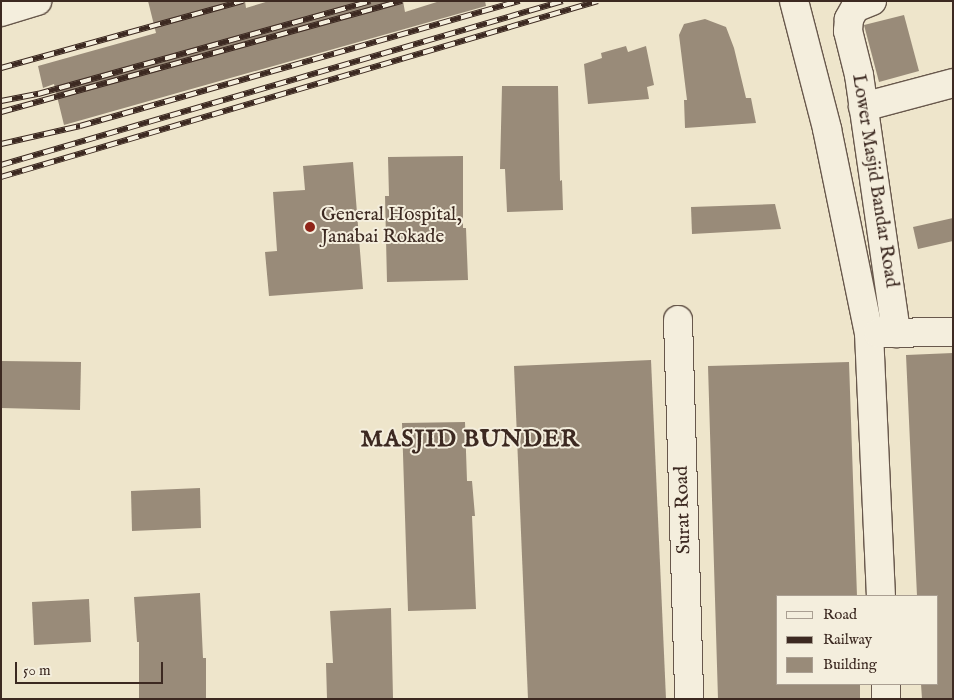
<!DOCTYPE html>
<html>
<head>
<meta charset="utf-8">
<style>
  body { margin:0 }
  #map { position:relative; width:954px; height:700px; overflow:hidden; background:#eee5cb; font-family:"IM FELL English",serif }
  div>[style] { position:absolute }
  .building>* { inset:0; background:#998b79 }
  .roads { filter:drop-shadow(1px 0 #68584c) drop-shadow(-1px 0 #68584c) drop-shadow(0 1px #68584c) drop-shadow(0 -1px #68584c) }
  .minor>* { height:28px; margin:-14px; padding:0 14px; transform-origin:14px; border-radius:14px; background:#f4eedd }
  .rail>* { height:5.5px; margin-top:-2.75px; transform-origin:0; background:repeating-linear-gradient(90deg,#f4eedd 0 11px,#3c2921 0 22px); box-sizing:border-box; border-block:1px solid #3c2921 }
  .dots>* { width:14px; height:14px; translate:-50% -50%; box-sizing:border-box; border:2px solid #f4eedd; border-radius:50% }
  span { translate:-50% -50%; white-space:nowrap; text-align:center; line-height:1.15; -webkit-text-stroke:4px #f4eedd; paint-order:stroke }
  .street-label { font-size:19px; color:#3c2921 }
  .poi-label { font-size:19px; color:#3c2921 }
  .left { translate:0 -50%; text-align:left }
  .district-label { font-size:24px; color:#3c2921; font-weight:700; letter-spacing:1px }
  .frame { position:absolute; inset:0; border:2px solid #3c2921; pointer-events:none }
  .legend { position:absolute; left:776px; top:595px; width:162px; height:90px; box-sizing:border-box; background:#f4eedd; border:1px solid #aa9f92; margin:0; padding:6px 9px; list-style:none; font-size:15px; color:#3c2921 }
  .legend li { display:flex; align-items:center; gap:10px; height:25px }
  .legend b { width:25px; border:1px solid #aa9f92 }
  .scale { position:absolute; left:15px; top:662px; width:148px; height:22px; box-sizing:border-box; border:2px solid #3c2921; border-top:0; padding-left:6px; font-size:15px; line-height:18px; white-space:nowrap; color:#3c2921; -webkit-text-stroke:4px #f4eedd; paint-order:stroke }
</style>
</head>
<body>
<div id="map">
  <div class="building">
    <div style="clip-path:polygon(148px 1px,245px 1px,246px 8px,269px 1px,403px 1px,405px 12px,440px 1px,485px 1px,486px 6px,64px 125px,54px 84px,43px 88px,38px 66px,156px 33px)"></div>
    <div style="clip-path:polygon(904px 15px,919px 71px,879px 82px,864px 25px)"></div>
    <div style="clip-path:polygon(705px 19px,726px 27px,734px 48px,746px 98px,751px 98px,756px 123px,685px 128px,684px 100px,687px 100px,679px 35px,684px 24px)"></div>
    <div style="clip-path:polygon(626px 46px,628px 52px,646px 46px,654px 85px,647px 87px,649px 99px,588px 104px,584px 64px,602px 58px,601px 53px)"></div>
    <div style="clip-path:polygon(502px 86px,558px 86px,560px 181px,562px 180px,563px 210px,507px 212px,505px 169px,500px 169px)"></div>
    <div style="clip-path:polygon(463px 156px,463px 228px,466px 228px,468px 280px,387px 282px,385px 196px,389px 196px,388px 157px)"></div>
    <div style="clip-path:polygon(353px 162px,363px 289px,269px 296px,265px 252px,277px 251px,273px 192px,305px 190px,303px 166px)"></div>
    <div style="clip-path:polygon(775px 204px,781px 229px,692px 234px,691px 207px)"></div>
    <div style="clip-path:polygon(953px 218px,953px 241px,918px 249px,913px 227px)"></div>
    <div style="clip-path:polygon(953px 353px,953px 699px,922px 699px,921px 684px,938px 684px,938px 596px,917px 596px,906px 355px)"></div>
    <div style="clip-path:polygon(651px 360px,666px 699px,528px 699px,514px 366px)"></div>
    <div style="clip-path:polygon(1px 361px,81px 362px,80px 410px,1px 408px)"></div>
    <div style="clip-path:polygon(849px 362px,857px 596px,778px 596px,778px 684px,860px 684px,860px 699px,718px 699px,708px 366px)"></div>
    <div style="clip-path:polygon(465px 422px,467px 481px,472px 481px,475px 516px,472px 516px,476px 609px,408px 611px,402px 423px)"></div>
    <div style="clip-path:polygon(200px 488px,201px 528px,132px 531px,131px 491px)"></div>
    <div style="clip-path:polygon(200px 593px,203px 658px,206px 658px,206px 699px,139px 699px,139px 642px,137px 642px,134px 597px)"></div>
    <div style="clip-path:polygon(89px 599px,91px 642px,34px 645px,32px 602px)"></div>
    <div style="clip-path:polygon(391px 608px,393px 698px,327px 699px,326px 663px,333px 663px,330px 611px)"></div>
  </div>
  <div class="roads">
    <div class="minor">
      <div style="left:794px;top:1px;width:132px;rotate:75.5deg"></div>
      <div style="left:827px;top:129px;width:208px;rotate:78.4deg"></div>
      <div style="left:869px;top:333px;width:263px;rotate:87.4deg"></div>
      <div style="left:872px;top:1px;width:18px;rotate:158deg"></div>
      <div style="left:855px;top:8px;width:13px;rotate:119deg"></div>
      <div style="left:849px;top:19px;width:12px;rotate:95deg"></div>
      <div style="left:848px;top:31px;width:45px;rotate:76deg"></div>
      <div style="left:859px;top:75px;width:261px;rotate:81.8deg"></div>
      <div style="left:1px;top:12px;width:38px;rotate:-17deg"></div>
      <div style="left:863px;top:107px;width:93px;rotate:-14.9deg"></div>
      <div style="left:678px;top:320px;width:379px;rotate:88.3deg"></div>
      <div style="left:878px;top:333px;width:75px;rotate:-0.8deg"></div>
      <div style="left:886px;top:684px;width:15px;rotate:90deg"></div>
    </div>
  </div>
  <div class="rail">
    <div style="left:1px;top:68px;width:251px;rotate:-15.5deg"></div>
    <div style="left:1px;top:101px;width:38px;rotate:-11deg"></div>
    <div style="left:38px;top:94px;width:345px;rotate:-15.6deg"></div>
    <div style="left:1px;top:112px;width:416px;rotate:-15.5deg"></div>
    <div style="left:1px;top:144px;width:81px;rotate:-12.8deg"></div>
    <div style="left:80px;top:126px;width:457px;rotate:-15.9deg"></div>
    <div style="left:1px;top:165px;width:585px;rotate:-16.27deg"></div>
    <div style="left:1px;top:177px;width:622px;rotate:-16.43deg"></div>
  </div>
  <div class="dots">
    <div style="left:310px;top:227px;background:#8f2418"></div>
  </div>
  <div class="street-label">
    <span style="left:874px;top:181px;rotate:81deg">Lower Masjid Bandar Road</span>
    <span style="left:684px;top:510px;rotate:-92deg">Surat Road</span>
  </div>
  <div class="poi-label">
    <span class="left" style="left:321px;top:227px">General Hospital,<br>Janabai Rokade</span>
  </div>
  <div class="district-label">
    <span style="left:470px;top:440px">MASJID BUNDER</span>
  </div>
  <div class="frame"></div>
  <ul class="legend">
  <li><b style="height:6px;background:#f4eedd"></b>Road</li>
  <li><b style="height:6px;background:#3c2921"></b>Railway</li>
  <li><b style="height:14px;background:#998b79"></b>Building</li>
  </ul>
  <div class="scale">50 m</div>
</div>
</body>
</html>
